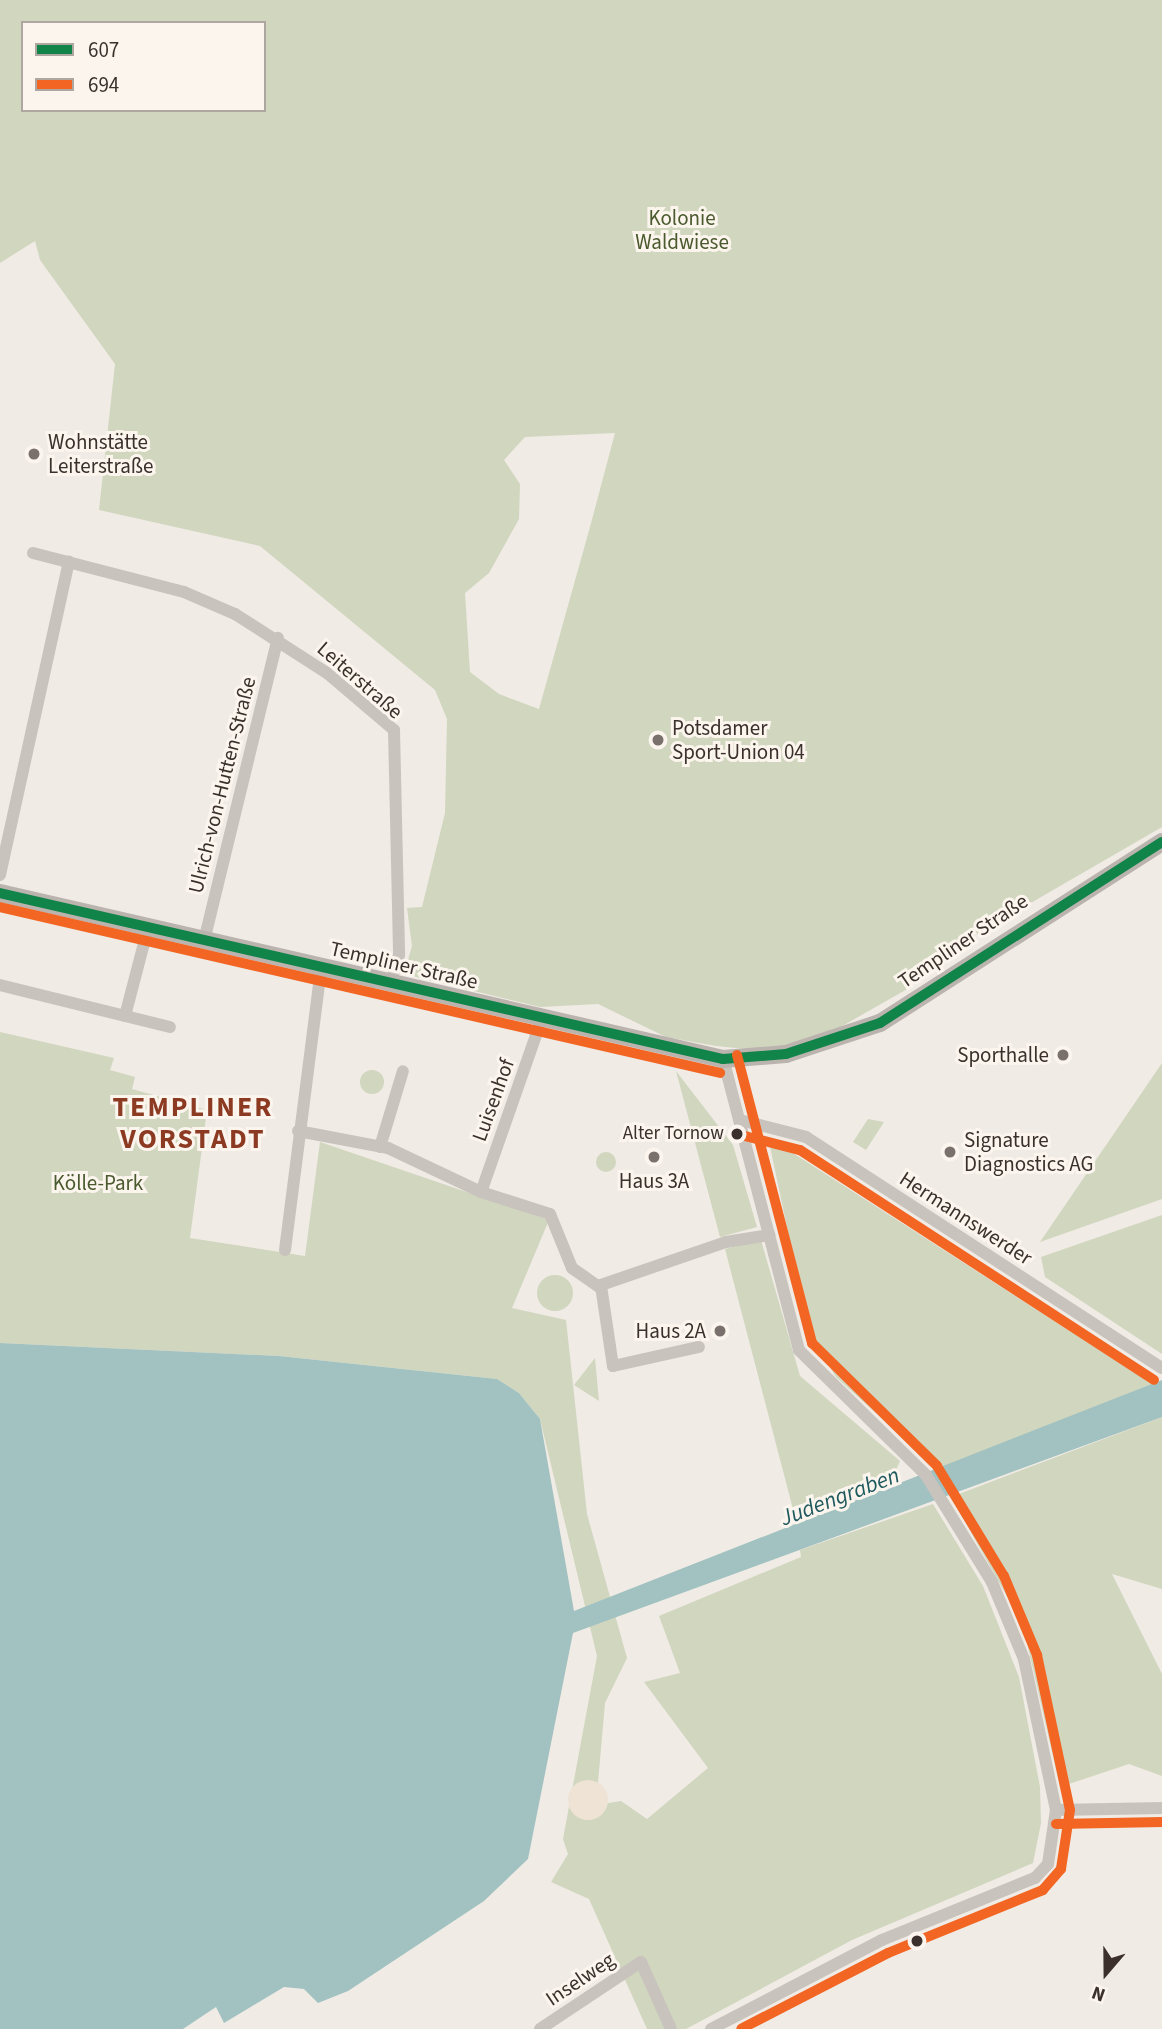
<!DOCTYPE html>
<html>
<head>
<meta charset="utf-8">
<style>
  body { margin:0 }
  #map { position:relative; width:1162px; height:2029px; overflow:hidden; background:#f0ebe5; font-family:"Source Sans 3",sans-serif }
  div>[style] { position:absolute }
  .green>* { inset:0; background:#d1d6bf }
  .round { border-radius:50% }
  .plaza>* { inset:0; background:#eee3d5 }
  .water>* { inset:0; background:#a1c2c1 }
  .street>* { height:12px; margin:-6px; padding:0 6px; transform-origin:6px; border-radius:6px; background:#c9c3be }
  .secondary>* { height:18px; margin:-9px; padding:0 9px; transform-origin:9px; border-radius:9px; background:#bab3ae }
  .bus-1>* { height:10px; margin:-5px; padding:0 5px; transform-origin:5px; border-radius:5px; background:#108449 }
  .bus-2>* { height:10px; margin:-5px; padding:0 5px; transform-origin:5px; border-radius:5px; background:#f26522 }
  .dots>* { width:19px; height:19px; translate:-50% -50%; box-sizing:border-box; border:4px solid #fbf5ee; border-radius:50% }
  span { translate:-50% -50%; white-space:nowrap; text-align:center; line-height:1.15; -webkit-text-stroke:6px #fbf5ee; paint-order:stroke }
  .bus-label { font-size:19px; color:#3b302b }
  .right { translate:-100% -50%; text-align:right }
  .park-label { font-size:21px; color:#4a5a2e }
  .poi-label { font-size:21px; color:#3b302b }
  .left { translate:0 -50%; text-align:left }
  .street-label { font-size:21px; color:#3b302b }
  .water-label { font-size:23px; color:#1f5a5e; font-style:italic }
  .district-label { font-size:28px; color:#8c3b22; font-weight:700; letter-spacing:2px }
  .legend { position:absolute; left:21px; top:21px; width:245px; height:91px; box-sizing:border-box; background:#fbf5ee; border:2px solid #aea6a0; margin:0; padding:9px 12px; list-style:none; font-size:21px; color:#3b302b }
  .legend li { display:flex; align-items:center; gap:14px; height:35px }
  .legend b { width:35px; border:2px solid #aea6a0 }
  .north { position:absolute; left:1071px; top:1938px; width:70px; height:70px; -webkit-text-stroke:5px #fbf5ee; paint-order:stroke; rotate:200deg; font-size:19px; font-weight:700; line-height:28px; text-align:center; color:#3b302b }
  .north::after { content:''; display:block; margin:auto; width:24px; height:32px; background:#3b302b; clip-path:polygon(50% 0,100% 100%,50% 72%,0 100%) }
</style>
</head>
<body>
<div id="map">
  <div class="green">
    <div style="clip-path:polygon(evenodd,0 0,1162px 0,1162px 827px,920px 967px,909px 988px,816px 1041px,755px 1050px,716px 1046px,666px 1037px,598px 1004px,540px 1007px,404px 974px,412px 946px,407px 908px,422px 907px,445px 813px,447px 719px,435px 690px,260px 546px,99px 510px,115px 364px,40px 260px,35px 241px,0 263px,0 0,23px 23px,264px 23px,264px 110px,23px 110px,23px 23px,0 0,615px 433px,590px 527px,539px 709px,499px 694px,470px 672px,465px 593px,489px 573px,519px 519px,520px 484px,504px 460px,525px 437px,615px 433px)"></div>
    <div style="clip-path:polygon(0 1032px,114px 1058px,110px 1070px,135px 1077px,132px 1089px,207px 1110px,190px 1238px,305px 1256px,320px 1142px,549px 1220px,512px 1308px,566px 1320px,587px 1514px,627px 1658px,605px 1703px,596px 1805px,621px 1801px,647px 1819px,708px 1768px,644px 1682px,680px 1673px,659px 1616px,801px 1557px,800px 1550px,933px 1504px,983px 1586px,1019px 1677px,1040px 1787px,1041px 1823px,1033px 1863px,852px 1940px,686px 2029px,647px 2029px,589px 1899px,551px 1882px,568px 1854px,563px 1839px,597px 1656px,540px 1419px,519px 1393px,497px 1379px,279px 1356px,0 1343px)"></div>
    <div style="clip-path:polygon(1162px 1063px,1162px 1199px,1040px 1242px)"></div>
    <div class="round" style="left:360px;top:1070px;width:24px;height:24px"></div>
    <div style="clip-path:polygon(676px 1071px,733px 1145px,757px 1227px,720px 1237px)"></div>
    <div style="clip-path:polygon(868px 1119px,884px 1122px,866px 1150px,853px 1142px)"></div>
    <div style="clip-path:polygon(768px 1137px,1152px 1384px,940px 1471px,836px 1377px,810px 1336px)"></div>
    <div class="round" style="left:596px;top:1152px;width:20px;height:20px"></div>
    <div style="clip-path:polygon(1162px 1215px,1162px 1354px,1045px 1277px,1041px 1257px)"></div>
    <div style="clip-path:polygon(761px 1240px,800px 1376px,900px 1461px,893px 1477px,794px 1513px,725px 1249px)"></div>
    <div class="round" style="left:537px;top:1275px;width:36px;height:36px"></div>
    <div style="clip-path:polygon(595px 1358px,599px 1401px,574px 1385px)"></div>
    <div style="clip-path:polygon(1162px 1417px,1162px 1589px,1112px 1574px,1162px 1674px,1162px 1776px,1129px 1764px,1060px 1787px,1023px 1625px,951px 1497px)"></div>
  </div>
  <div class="plaza">
    <div class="round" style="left:568px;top:1780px;width:40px;height:40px"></div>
  </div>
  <div class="water">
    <div style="clip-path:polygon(0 1343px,279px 1356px,497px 1379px,519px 1393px,540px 1419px,574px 1611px,1162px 1380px,1162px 1417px,573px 1633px,528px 1859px,484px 1901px,348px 1991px,318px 2003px,304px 1989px,284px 1987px,224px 2023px,216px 2007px,183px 2029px,0 2029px)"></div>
  </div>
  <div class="street">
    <div style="left:33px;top:553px;width:156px;rotate:14.5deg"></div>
    <div style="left:184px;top:592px;width:56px;rotate:23.3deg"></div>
    <div style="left:235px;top:614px;width:109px;rotate:32.7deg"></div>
    <div style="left:327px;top:673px;width:88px;rotate:40.4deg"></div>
    <div style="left:394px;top:730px;width:225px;rotate:88.7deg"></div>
    <div style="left:399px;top:955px;width:31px;rotate:107deg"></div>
    <div style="left:0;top:875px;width:321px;rotate:-77.6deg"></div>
    <div style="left:204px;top:941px;width:312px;rotate:-76.3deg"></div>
    <div style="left:0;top:985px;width:175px;rotate:13.9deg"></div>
    <div style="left:125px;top:1016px;width:91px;rotate:-75.4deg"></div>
    <div style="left:541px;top:1021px;width:181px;rotate:109.3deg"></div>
    <div style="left:481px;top:1192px;width:72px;rotate:17.7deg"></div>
    <div style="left:550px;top:1214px;width:58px;rotate:67.8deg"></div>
    <div style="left:572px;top:1268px;width:32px;rotate:35deg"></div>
    <div style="left:598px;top:1286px;width:135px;rotate:-19deg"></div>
    <div style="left:726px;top:1242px;width:44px;rotate:-9.2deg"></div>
    <div style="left:740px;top:1120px;width:68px;rotate:14.4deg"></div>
    <div style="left:806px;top:1137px;width:424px;rotate:33deg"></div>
    <div style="left:298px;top:1131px;width:92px;rotate:10.7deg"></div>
    <div style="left:388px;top:1148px;width:103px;rotate:25.3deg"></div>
    <div style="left:380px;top:1147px;width:79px;rotate:-73.2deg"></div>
    <div style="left:285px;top:1250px;width:283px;rotate:-82.7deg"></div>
    <div style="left:601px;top:1286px;width:81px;rotate:81.5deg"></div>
    <div style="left:613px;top:1366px;width:88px;rotate:-12.5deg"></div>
    <div style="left:1056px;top:1810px;width:106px;rotate:-1.1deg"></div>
    <div style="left:540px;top:2029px;width:121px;rotate:-33.6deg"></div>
    <div style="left:641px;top:1962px;width:73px;rotate:65.9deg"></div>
    <div style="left:711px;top:2029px;width:193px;rotate:-27.5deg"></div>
    <div style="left:882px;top:1940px;width:165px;rotate:-22.1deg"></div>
    <div style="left:1035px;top:1878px;width:19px;rotate:-47deg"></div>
    <div style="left:1048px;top:1864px;width:55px;rotate:-81.6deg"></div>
    <div style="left:1056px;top:1810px;width:154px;rotate:-102deg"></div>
    <div style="left:1024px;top:1659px;width:83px;rotate:-112.6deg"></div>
    <div style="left:992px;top:1582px;width:126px;rotate:-121.7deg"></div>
    <div style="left:926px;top:1475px;width:178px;rotate:-135.5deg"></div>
    <div style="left:799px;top:1350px;width:301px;rotate:-104.6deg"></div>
  </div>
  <div class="secondary">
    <div style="left:0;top:893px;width:742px;rotate:12.93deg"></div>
    <div style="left:723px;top:1059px;width:63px;rotate:-4.5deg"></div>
    <div style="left:786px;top:1054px;width:99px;rotate:-18.3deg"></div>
    <div style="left:880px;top:1023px;width:335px;rotate:-32.7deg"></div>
  </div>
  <div class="bus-1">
    <div style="left:0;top:893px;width:742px;rotate:12.93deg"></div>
    <div style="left:723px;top:1059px;width:63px;rotate:-4.5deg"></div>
    <div style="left:786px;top:1054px;width:99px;rotate:-18.3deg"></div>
    <div style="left:880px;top:1023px;width:335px;rotate:-32.7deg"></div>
  </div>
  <div class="bus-2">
    <div style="left:0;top:907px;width:739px;rotate:12.98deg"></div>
    <div style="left:737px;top:1055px;width:298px;rotate:75.4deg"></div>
    <div style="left:812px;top:1343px;width:175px;rotate:44.5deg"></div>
    <div style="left:937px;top:1466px;width:129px;rotate:58.7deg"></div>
    <div style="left:1004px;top:1576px;width:86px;rotate:67.3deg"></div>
    <div style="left:1037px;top:1655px;width:158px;rotate:78deg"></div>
    <div style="left:1070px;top:1810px;width:60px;rotate:98.7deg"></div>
    <div style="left:1061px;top:1869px;width:28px;rotate:131deg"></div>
    <div style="left:1043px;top:1890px;width:167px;rotate:157.9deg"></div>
    <div style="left:888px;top:1953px;width:165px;rotate:152.7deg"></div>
    <div style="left:737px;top:1134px;width:65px;rotate:14.3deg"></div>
    <div style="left:800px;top:1150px;width:422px;rotate:33deg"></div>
    <div style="left:1056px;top:1824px;width:106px;rotate:-1.1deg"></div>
  </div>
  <div class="dots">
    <div style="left:34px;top:454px;background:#7a716c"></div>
    <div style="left:658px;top:740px;background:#7a716c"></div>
    <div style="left:1063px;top:1055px;background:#7a716c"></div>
    <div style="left:737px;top:1134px;background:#3b302b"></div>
    <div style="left:950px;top:1152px;background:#7a716c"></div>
    <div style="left:654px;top:1157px;background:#7a716c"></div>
    <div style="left:720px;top:1331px;background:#7a716c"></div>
    <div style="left:917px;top:1941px;background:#3b302b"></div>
  </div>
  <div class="bus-label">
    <span class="right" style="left:724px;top:1134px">Alter Tornow</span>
  </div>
  <div class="park-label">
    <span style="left:682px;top:230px">Kolonie<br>Waldwiese</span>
    <span style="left:98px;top:1183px">Kölle-Park</span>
  </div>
  <div class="poi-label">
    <span class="left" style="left:48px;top:454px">Wohnstätte<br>Leiterstraße</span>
    <span class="left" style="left:672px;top:740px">Potsdamer<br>Sport-Union 04</span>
    <span class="right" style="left:1049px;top:1055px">Sporthalle</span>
    <span class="left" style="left:964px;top:1152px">Signature<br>Diagnostics AG</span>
    <span style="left:654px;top:1181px">Haus 3A</span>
    <span class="right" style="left:706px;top:1331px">Haus 2A</span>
  </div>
  <div class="street-label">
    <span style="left:360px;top:680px;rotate:41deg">Leiterstraße</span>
    <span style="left:222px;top:785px;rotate:-76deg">Ulrich-von-Hutten-Straße</span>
    <span style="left:963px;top:941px;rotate:-34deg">Templiner Straße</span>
    <span style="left:404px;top:965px;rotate:13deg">Templiner Straße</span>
    <span style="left:493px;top:1100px;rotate:-70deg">Luisenhof</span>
    <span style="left:966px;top:1218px;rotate:33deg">Hermannswerder</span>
    <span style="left:580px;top:1979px;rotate:-34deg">Inselweg</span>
  </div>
  <div class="water-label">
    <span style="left:840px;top:1497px;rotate:-21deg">Judengraben</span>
  </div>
  <div class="district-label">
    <span style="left:193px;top:1123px">TEMPLINER<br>VORSTADT</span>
  </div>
  <ul class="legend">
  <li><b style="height:9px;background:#108449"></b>607</li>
  <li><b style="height:9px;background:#f26522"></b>694</li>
  </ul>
  <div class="north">N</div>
</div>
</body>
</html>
